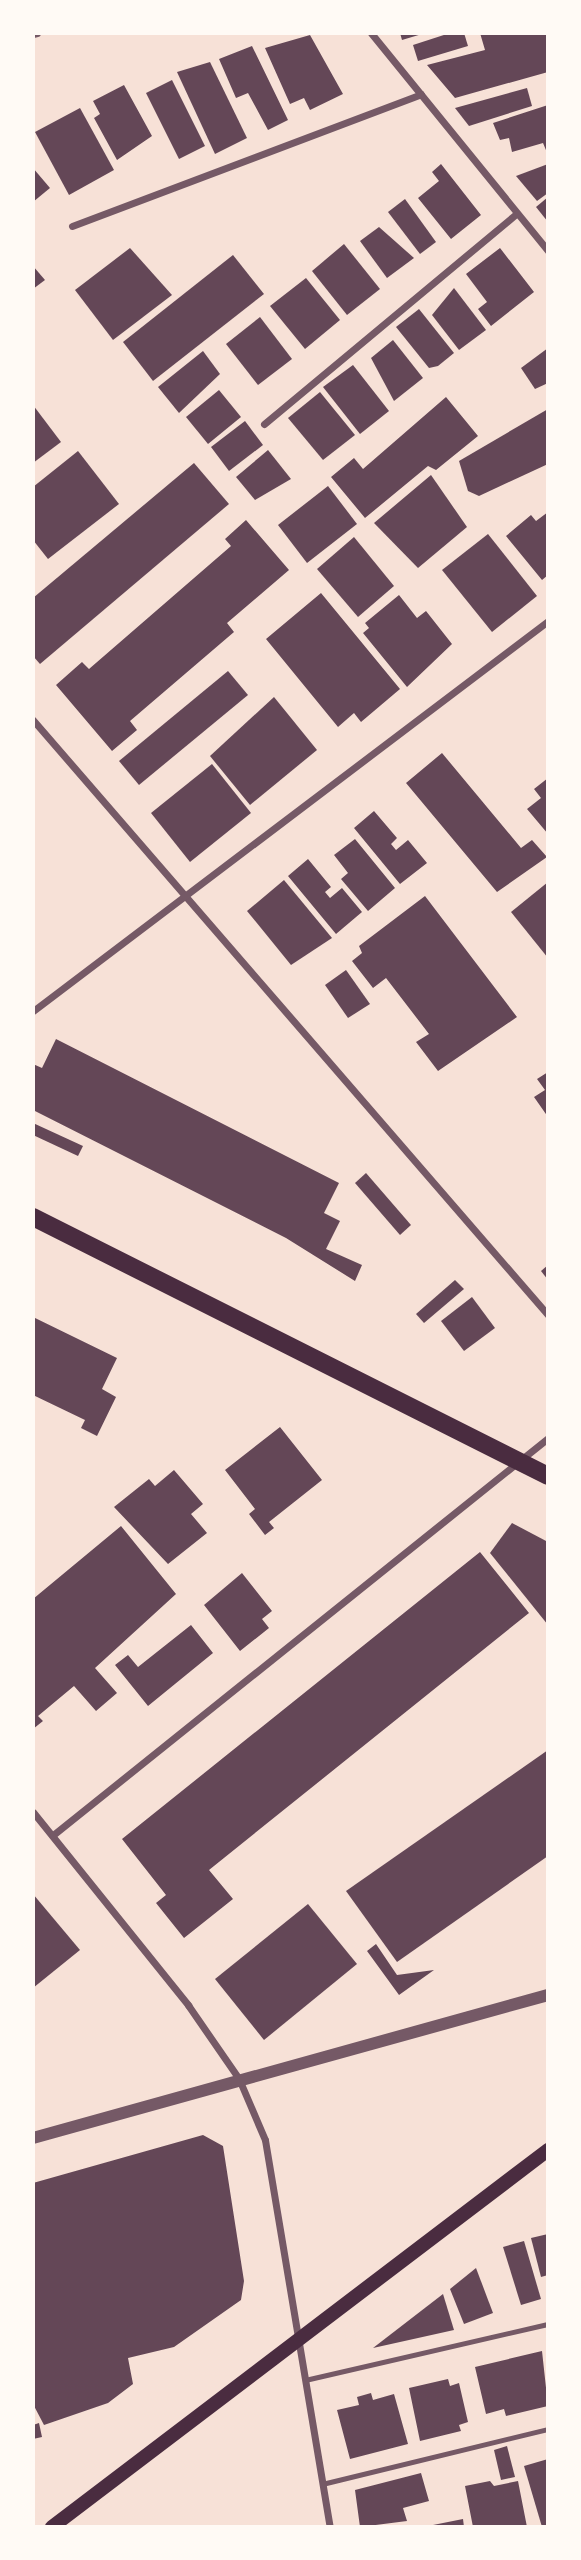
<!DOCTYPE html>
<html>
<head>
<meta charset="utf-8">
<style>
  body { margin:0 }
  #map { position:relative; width:581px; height:2560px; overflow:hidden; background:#f7e1d7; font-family:"Playfair Display",serif }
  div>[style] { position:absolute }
  .building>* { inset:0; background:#644757 }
  .service>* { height:5px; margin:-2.5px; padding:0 2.5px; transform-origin:2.5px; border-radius:2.5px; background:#755966 }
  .minor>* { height:7px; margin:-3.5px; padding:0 3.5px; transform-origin:3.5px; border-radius:3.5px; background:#755966 }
  .tertiary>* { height:12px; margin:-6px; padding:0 6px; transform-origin:6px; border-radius:6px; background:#755966 }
  .secondary>* { height:14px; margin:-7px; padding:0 7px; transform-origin:7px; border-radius:7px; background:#4a2c40 }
  .primary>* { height:18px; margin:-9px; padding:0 9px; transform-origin:9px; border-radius:9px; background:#4a2c40 }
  span { translate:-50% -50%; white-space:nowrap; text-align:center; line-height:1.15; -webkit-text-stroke:7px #fffaf5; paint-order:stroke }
  .frame { position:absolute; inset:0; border:35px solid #fffaf5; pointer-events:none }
</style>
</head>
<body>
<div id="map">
  <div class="building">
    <div style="clip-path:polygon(400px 33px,422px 33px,422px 34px,402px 40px)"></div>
    <div style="clip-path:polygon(450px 33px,464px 33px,468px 46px,418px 61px,413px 45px)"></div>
    <div style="clip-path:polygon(480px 33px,548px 33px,548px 72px,455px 98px,427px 65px,485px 50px)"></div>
    <div style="clip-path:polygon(310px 35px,343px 94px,310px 110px,304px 98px,290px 104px,265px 48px)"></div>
    <div style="clip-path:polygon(252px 46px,288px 120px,268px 130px,248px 93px,236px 98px,219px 59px)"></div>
    <div style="clip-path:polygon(210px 62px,247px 138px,215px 154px,177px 72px)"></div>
    <div style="clip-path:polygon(172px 80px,205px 146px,179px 159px,146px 93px)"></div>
    <div style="clip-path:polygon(124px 85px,152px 136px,117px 160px,94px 118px,100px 114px,93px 101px)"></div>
    <div style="clip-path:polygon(527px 88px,532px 106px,469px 126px,455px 108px)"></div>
    <div style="clip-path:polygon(548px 105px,548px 155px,543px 143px,512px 152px,509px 138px,500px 140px,493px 123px)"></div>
    <div style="clip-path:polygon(80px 108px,114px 170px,69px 195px,35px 132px)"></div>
    <div style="clip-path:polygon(441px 164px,481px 215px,451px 239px,418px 198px,439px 181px,432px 172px)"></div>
    <div style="clip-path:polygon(548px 164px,548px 193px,537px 201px,516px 176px)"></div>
    <div style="clip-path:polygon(33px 168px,50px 188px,33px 202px)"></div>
    <div style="clip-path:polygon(548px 197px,548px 222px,536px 207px)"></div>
    <div style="clip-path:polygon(405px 199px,436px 242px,420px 254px,388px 212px)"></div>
    <div style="clip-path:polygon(379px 227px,414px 258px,387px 278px,360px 241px)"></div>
    <div style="clip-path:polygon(344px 244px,380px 289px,347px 315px,312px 271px)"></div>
    <div style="clip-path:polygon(130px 248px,172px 295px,113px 340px,75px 290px)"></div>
    <div style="clip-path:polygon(500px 248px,534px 292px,491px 326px,478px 309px,487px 302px,466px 274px)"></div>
    <div style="clip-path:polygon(233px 255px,264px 294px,153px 381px,123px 342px)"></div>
    <div style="clip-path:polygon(33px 266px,45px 280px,33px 289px)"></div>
    <div style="clip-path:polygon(306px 278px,340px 320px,305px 349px,270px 306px)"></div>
    <div style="clip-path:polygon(454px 288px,486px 330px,459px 350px,432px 315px)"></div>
    <div style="clip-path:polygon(419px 309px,454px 353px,438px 366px,429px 368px,396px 327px)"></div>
    <div style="clip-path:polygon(260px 317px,292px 359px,258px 385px,226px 344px)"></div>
    <div style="clip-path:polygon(393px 340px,423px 378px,394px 401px,371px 358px)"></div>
    <div style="clip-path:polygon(548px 348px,548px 383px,535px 389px,521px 368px)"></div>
    <div style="clip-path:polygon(203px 351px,220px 374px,179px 413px,158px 387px)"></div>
    <div style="clip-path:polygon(353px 365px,389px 411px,360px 434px,323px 387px)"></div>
    <div style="clip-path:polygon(219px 390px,241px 417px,208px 444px,186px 417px)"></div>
    <div style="clip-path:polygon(320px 392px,355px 435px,323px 460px,288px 418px)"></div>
    <div style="clip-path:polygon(446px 397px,478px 436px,436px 470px,428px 466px,365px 518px,331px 477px,354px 458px,363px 469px)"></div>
    <div style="clip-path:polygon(33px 405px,61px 442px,33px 463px)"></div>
    <div style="clip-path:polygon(548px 409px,548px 464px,479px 496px,468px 491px,459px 461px)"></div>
    <div style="clip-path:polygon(245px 421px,263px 445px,229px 471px,211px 447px)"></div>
    <div style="clip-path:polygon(268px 450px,291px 479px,255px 500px,236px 477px)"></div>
    <div style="clip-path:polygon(78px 451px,119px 504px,48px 559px,33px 540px,33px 487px)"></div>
    <div style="clip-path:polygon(194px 463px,229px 504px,40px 664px,33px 656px,33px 598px)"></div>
    <div style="clip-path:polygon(431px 475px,467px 527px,418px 568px,374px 523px)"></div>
    <div style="clip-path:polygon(328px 486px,357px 524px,307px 563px,278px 525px)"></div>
    <div style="clip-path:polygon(548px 512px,548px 575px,542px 580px,506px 536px,531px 515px,536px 521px)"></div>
    <div style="clip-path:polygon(246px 520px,289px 570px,227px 623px,234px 632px,130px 721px,137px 730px,112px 751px,56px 685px,82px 662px,89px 669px,231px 546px,225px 539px)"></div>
    <div style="clip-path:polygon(488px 534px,537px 596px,492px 632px,442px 570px)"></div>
    <div style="clip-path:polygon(354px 537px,394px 586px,358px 617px,317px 569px)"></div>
    <div style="clip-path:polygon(321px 593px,400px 689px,361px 722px,354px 713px,338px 727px,266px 639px)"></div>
    <div style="clip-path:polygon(399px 595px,417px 618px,426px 611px,452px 644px,407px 687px,363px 633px,369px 628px,365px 623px)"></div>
    <div style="clip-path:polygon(228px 671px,248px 695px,139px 785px,119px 761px)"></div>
    <div style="clip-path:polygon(274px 697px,317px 750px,250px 805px,210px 756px)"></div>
    <div style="clip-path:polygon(442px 753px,521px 848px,532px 840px,547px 857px,497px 892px,406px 783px)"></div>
    <div style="clip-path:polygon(212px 764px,251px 813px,190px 862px,151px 813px)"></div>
    <div style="clip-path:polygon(548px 778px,548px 834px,527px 809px,541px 798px,534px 789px)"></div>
    <div style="clip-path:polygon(374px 811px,397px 838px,391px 844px,396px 850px,408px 840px,427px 863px,400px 884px,354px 828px)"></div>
    <div style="clip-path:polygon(355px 839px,395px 888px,368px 911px,341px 879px,348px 873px,334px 855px)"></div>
    <div style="clip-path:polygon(308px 859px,331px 887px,325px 892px,330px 898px,342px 888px,362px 912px,336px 934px,288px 876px)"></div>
    <div style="clip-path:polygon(284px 880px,332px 938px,291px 965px,247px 911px)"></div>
    <div style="clip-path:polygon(548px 882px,548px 958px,511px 912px)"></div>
    <div style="clip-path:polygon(425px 896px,517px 1017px,438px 1071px,416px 1042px,429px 1034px,386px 978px,373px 988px,352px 961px,362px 953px,359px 946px)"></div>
    <div style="clip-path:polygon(346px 970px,370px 1004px,348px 1018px,325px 985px)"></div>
    <div style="clip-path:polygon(56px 1039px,339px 1183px,324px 1213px,340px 1221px,326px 1249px,362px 1265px,355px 1281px,286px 1238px,33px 1110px,33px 1064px,42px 1068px)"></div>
    <div style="clip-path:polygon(548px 1072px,548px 1117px,534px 1097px,545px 1090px,537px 1079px)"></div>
    <div style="clip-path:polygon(33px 1123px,83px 1146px,78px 1156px,33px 1135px)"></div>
    <div style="clip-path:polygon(366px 1173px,411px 1225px,400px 1235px,355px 1183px)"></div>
    <div style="clip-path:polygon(548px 1265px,548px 1280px,541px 1271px)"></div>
    <div style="clip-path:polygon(455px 1280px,464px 1289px,424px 1323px,416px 1314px)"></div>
    <div style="clip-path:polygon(472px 1297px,495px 1328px,464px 1351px,441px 1321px)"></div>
    <div style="clip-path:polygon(33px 1317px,117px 1358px,102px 1389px,116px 1397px,97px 1436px,81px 1428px,85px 1420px,33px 1395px)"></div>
    <div style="clip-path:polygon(280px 1427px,322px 1480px,269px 1522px,274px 1528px,265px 1535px,249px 1514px,255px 1509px,225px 1470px)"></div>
    <div style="clip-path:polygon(174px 1470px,203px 1504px,191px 1514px,207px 1533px,168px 1564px,114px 1507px,149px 1479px,155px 1486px)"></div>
    <div style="clip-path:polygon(512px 1523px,548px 1542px,548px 1625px,490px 1553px)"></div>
    <div style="clip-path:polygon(121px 1526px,176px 1594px,95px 1668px,117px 1693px,96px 1711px,74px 1686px,38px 1716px,43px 1721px,33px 1729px,33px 1599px)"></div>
    <div style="clip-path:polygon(480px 1552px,529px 1613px,209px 1870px,233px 1899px,184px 1938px,156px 1903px,166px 1895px,122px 1839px)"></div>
    <div style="clip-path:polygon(242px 1573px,272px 1611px,262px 1619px,269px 1628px,240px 1651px,204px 1605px)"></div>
    <div style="clip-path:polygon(191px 1625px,213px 1653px,148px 1706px,115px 1665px,128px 1655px,138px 1667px)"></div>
    <div style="clip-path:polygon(548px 1750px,548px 1856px,397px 1962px,346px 1891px)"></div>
    <div style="clip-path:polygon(33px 1894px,80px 1950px,33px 1988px)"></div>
    <div style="clip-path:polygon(308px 1904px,357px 1964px,264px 2040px,215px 1979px)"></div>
    <div style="clip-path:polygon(376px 1944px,397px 1975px,434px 1970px,399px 1995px,367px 1951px)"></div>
    <div style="clip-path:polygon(203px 2135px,223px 2146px,244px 2281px,241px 2300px,174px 2347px,128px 2358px,133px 2384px,108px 2403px,44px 2425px,33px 2404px,33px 2183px)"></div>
    <div style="clip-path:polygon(548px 2234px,548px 2275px,541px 2277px,531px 2238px)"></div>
    <div style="clip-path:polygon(524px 2241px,541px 2299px,521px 2305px,503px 2247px)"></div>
    <div style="clip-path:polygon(476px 2268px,493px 2313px,464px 2324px,450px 2289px)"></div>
    <div style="clip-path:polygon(443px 2294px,454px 2330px,373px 2348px)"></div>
    <div style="clip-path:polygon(542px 2351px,548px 2406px,506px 2416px,504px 2409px,486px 2414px,475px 2367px)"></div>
    <div style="clip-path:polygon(448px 2379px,450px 2386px,459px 2383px,468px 2422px,459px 2425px,461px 2431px,420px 2441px,409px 2388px)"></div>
    <div style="clip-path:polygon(371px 2393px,373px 2400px,394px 2394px,408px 2444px,350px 2459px,337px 2410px,359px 2405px,357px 2397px)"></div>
    <div style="clip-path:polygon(39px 2423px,42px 2437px,33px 2439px,33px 2425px)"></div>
    <div style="clip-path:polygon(507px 2446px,515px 2477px,501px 2480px,494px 2450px)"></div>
    <div style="clip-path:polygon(548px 2459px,548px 2527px,542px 2527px,524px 2466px)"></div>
    <div style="clip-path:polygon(421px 2473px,429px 2501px,403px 2508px,407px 2521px,360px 2527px,355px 2490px)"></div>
    <div style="clip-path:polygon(490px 2481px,494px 2486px,518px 2481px,527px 2527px,473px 2527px,465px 2486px)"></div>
    <div style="clip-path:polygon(463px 2519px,464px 2527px,429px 2527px,428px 2526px)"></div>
  </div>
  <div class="service">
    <div style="left:305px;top:2380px;width:249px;rotate:-13deg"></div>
    <div style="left:322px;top:2484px;width:233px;rotate:-13.7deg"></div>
  </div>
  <div class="minor">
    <div style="left:371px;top:33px;width:281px;rotate:50.9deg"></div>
    <div style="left:33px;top:34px;width:4px;rotate:-14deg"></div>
    <div style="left:72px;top:226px;width:373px;rotate:-20.7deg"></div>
    <div style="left:264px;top:424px;width:329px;rotate:-39.8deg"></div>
    <div style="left:33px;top:720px;width:787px;rotate:49.12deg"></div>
    <div style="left:33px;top:1011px;width:646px;rotate:-37.14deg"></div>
    <div style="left:33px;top:1812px;width:248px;rotate:51.2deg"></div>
    <div style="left:188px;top:2005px;width:90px;rotate:55.4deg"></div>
    <div style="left:239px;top:2079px;width:66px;rotate:66.9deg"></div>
    <div style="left:265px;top:2140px;width:392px;rotate:80.5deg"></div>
    <div style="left:53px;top:1835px;width:635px;rotate:-38.73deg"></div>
  </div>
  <div class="tertiary">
    <div style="left:33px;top:2138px;width:534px;rotate:-15.52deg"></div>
  </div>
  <div class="secondary">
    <div style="left:52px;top:2527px;width:623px;rotate:-37.24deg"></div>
  </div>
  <div class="primary">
    <div style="left:33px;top:1217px;width:576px;rotate:26.7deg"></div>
  </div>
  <div class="frame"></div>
</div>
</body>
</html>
